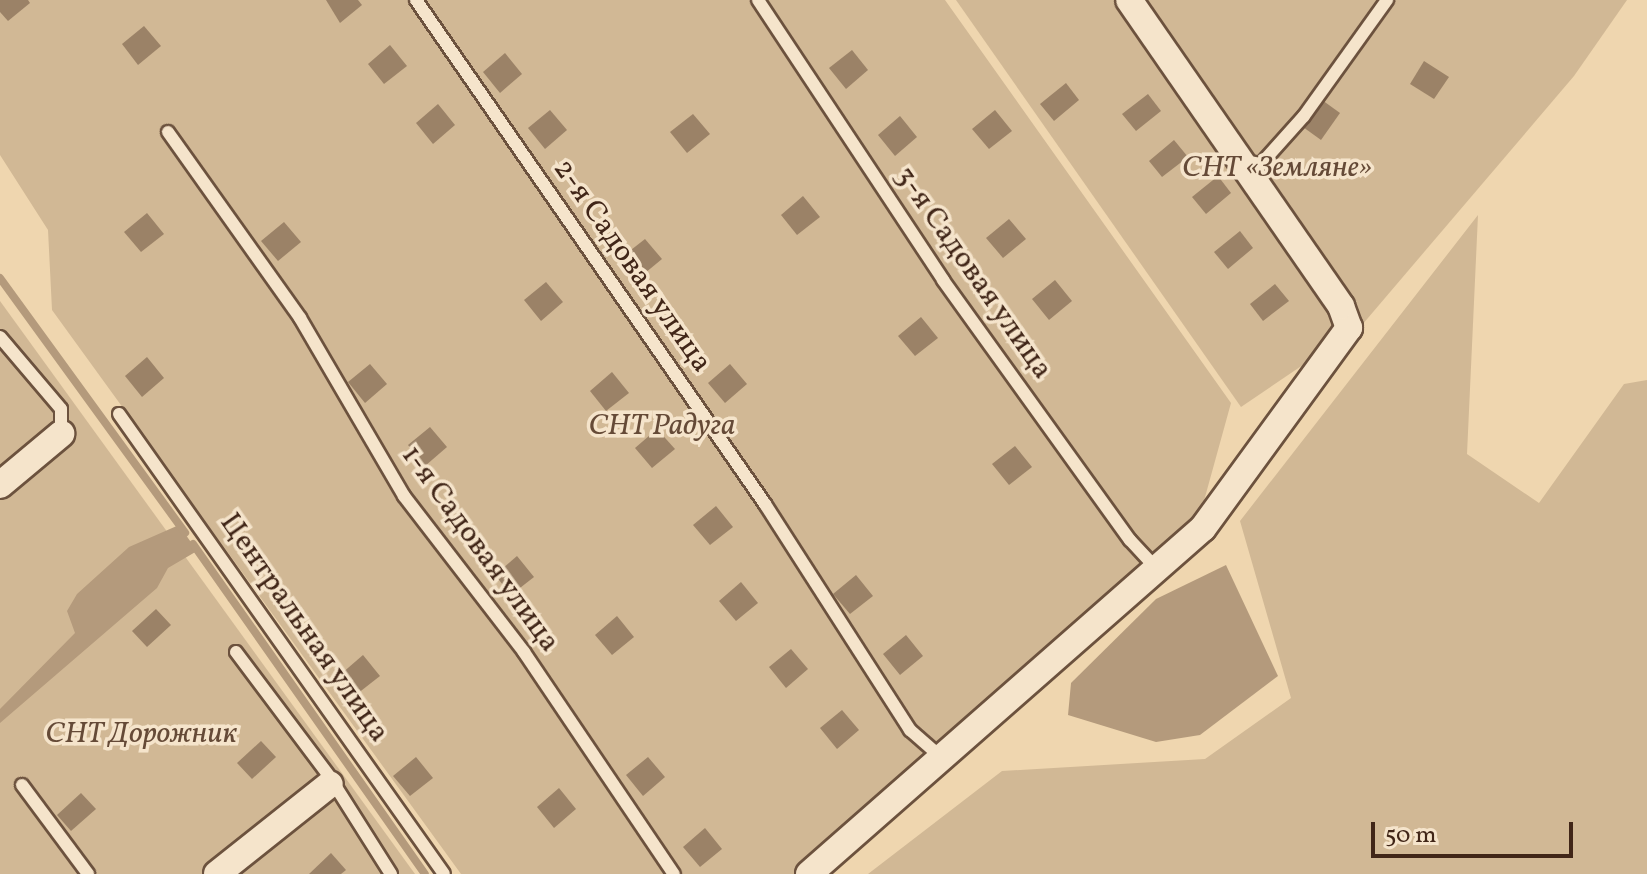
<!DOCTYPE html>
<html>
<head>
<meta charset="utf-8">
<style>
  body { margin:0 }
  #map { position:relative; width:1647px; height:874px; overflow:hidden; background:#efd6af; font-family:Vollkorn,serif }
  div>[style] { position:absolute }
  .green>* { inset:0; background:#d1b895 }
  .water>* { inset:0; background:#b49a7c }
  .stream>* { height:8px; margin:-4px; padding:0 4px; transform-origin:4px; border-radius:4px; background:#b49a7c }
  .building>* { inset:0; background:#9b8267 }
  .roads { filter:drop-shadow(2px 0 #6c523e) drop-shadow(-2px 0 #6c523e) drop-shadow(0 2px #6c523e) drop-shadow(0 -2px #6c523e) }
  .lane>* { height:12px; margin:-6px; padding:0 6px; transform-origin:6px; border-radius:6px; background:#f5e4cb }
  .street>* { height:26px; margin:-13px; padding:0 13px; transform-origin:13px; border-radius:13px; background:#f5e4cb }
  span { translate:-50% -50%; white-space:nowrap; text-align:center; line-height:1.15; -webkit-text-stroke:7px #f5e4cb; paint-order:stroke }
  .park-label { font-size:30px; color:#654a37; font-style:italic }
  .street-label { font-size:30px; color:#412618 }
  .scale { position:absolute; left:1371px; top:822px; width:202px; height:36px; box-sizing:border-box; border:4px solid #412618; border-top:0; padding-left:10px; font-size:24px; line-height:28px; white-space:nowrap; color:#412618; -webkit-text-stroke:6px #f5e4cb; paint-order:stroke }
</style>
</head>
<body>
<div id="map">
  <div class="green">
    <div style="clip-path:polygon(0 0,945px 0,1231px 403px,1199px 519px,801px 874px,461px 874px,52px 310px,48px 230px,0 155px)"></div>
    <div style="clip-path:polygon(956px 0,1627px 0,1574px 76px,1362px 325px,1241px 407px)"></div>
    <div style="clip-path:polygon(1478px 215px,1467px 454px,1539px 503px,1624px 384px,1647px 380px,1647px 874px,868px 874px,1002px 771px,1205px 759px,1291px 698px,1240px 521px)"></div>
    <div style="clip-path:polygon(0 301px,415px 874px,0 874px)"></div>
  </div>
  <div class="water">
    <div style="clip-path:polygon(179px 525px,197px 551px,168px 568px,157px 588px,0 723px,0 709px,75px 633px,67px 611px,77px 594px,129px 547px)"></div>
    <div style="clip-path:polygon(1226px 565px,1278px 676px,1200px 735px,1156px 742px,1068px 715px,1071px 683px,1156px 599px)"></div>
  </div>
  <div class="stream">
    <div style="left:0;top:278px;width:315px;rotate:54deg"></div>
    <div style="left:193px;top:544px;width:403px;rotate:54.9deg"></div>
  </div>
  <div class="building">
    <div style="clip-path:polygon(0 0,28px 0,30px 3px,8px 21px,0 12px)"></div>
    <div style="clip-path:polygon(326px 0,358px 0,362px 5px,340px 23px)"></div>
    <div style="clip-path:polygon(144px 26px,161px 46px,138px 65px,122px 44px)"></div>
    <div style="clip-path:polygon(390px 45px,407px 66px,384px 84px,368px 64px)"></div>
    <div style="clip-path:polygon(852px 50px,868px 70px,846px 89px,829px 68px)"></div>
    <div style="clip-path:polygon(505px 53px,522px 74px,500px 93px,483px 72px)"></div>
    <div style="clip-path:polygon(1424px 61px,1449px 77px,1434px 99px,1410px 84px)"></div>
    <div style="clip-path:polygon(1066px 83px,1079px 100px,1054px 121px,1040px 104px)"></div>
    <div style="clip-path:polygon(1148px 94px,1161px 111px,1136px 131px,1122px 114px)"></div>
    <div style="clip-path:polygon(1322px 100px,1340px 113px,1321px 140px,1303px 127px)"></div>
    <div style="clip-path:polygon(438px 104px,455px 125px,433px 144px,416px 123px)"></div>
    <div style="clip-path:polygon(550px 110px,567px 130px,545px 149px,528px 128px)"></div>
    <div style="clip-path:polygon(995px 110px,1012px 131px,989px 149px,972px 129px)"></div>
    <div style="clip-path:polygon(693px 114px,710px 134px,687px 153px,670px 132px)"></div>
    <div style="clip-path:polygon(900px 116px,917px 137px,895px 156px,878px 135px)"></div>
    <div style="clip-path:polygon(1174px 140px,1188px 157px,1162px 177px,1149px 161px)"></div>
    <div style="clip-path:polygon(1218px 176px,1231px 193px,1206px 214px,1192px 197px)"></div>
    <div style="clip-path:polygon(803px 196px,820px 217px,797px 235px,781px 215px)"></div>
    <div style="clip-path:polygon(147px 213px,164px 234px,141px 252px,124px 232px)"></div>
    <div style="clip-path:polygon(1009px 219px,1026px 239px,1003px 258px,986px 238px)"></div>
    <div style="clip-path:polygon(284px 222px,301px 242px,278px 261px,261px 241px)"></div>
    <div style="clip-path:polygon(1240px 231px,1253px 248px,1228px 269px,1214px 252px)"></div>
    <div style="clip-path:polygon(645px 239px,662px 259px,639px 278px,622px 257px)"></div>
    <div style="clip-path:polygon(1055px 280px,1072px 301px,1049px 320px,1032px 299px)"></div>
    <div style="clip-path:polygon(546px 282px,563px 302px,541px 321px,524px 300px)"></div>
    <div style="clip-path:polygon(1275px 284px,1289px 301px,1263px 321px,1250px 304px)"></div>
    <div style="clip-path:polygon(921px 317px,938px 338px,915px 356px,898px 336px)"></div>
    <div style="clip-path:polygon(147px 357px,164px 378px,142px 397px,125px 376px)"></div>
    <div style="clip-path:polygon(370px 364px,387px 384px,365px 403px,348px 382px)"></div>
    <div style="clip-path:polygon(730px 364px,747px 384px,725px 403px,708px 383px)"></div>
    <div style="clip-path:polygon(612px 372px,629px 393px,606px 411px,590px 391px)"></div>
    <div style="clip-path:polygon(430px 427px,447px 447px,425px 466px,408px 445px)"></div>
    <div style="clip-path:polygon(657px 429px,675px 449px,652px 468px,635px 448px)"></div>
    <div style="clip-path:polygon(1015px 446px,1032px 467px,1009px 485px,992px 464px)"></div>
    <div style="clip-path:polygon(716px 506px,733px 527px,710px 545px,693px 525px)"></div>
    <div style="clip-path:polygon(517px 556px,534px 577px,511px 595px,495px 575px)"></div>
    <div style="clip-path:polygon(856px 575px,873px 596px,850px 614px,833px 594px)"></div>
    <div style="clip-path:polygon(741px 582px,758px 603px,736px 621px,719px 601px)"></div>
    <div style="clip-path:polygon(156px 609px,171px 625px,147px 647px,132px 631px)"></div>
    <div style="clip-path:polygon(617px 616px,634px 637px,612px 655px,595px 635px)"></div>
    <div style="clip-path:polygon(906px 635px,923px 656px,900px 675px,883px 654px)"></div>
    <div style="clip-path:polygon(791px 649px,808px 669px,786px 688px,769px 667px)"></div>
    <div style="clip-path:polygon(363px 655px,380px 676px,357px 694px,341px 674px)"></div>
    <div style="clip-path:polygon(842px 710px,859px 730px,837px 749px,820px 728px)"></div>
    <div style="clip-path:polygon(261px 741px,276px 757px,252px 779px,237px 763px)"></div>
    <div style="clip-path:polygon(416px 757px,433px 778px,410px 796px,393px 776px)"></div>
    <div style="clip-path:polygon(648px 757px,665px 777px,643px 796px,626px 775px)"></div>
    <div style="clip-path:polygon(559px 788px,576px 809px,554px 828px,537px 807px)"></div>
    <div style="clip-path:polygon(81px 793px,96px 809px,71px 831px,57px 815px)"></div>
    <div style="clip-path:polygon(705px 828px,722px 849px,700px 867px,683px 847px)"></div>
    <div style="clip-path:polygon(331px 853px,346px 870px,341px 874px,309px 874px)"></div>
  </div>
  <div class="roads">
    <div class="lane">
      <div style="left:416px;top:0;width:613px;rotate:55.3deg"></div>
      <div style="left:765px;top:504px;width:269px;rotate:57.3deg"></div>
      <div style="left:910px;top:730px;width:41px;rotate:41.1deg"></div>
      <div style="left:758px;top:0;width:336px;rotate:56.5deg"></div>
      <div style="left:943px;top:280px;width:320px;rotate:54.3deg"></div>
      <div style="left:1130px;top:540px;width:38px;rotate:47deg"></div>
      <div style="left:168px;top:132px;width:228px;rotate:54.6deg"></div>
      <div style="left:300px;top:318px;width:206px;rotate:59.7deg"></div>
      <div style="left:404px;top:496px;width:197px;rotate:52.4deg"></div>
      <div style="left:524px;top:652px;width:268px;rotate:56deg"></div>
      <div style="left:1243px;top:161px;width:18px;rotate:9deg"></div>
      <div style="left:1261px;top:164px;width:64px;rotate:-48.1deg"></div>
      <div style="left:1304px;top:116px;width:143px;rotate:-54.4deg"></div>
      <div style="left:0;top:337px;width:94px;rotate:49.7deg"></div>
      <div style="left:61px;top:409px;width:25px;rotate:90deg"></div>
      <div style="left:119px;top:414px;width:563px;rotate:54.76deg"></div>
      <div style="left:236px;top:652px;width:155px;rotate:53.1deg"></div>
      <div style="left:329px;top:776px;width:116px;rotate:57.7deg"></div>
      <div style="left:22px;top:785px;width:111px;rotate:53.4deg"></div>
    </div>
    <div class="street">
      <div style="left:0;top:485px;width:80px;rotate:-39.9deg"></div>
      <div style="left:217px;top:874px;width:144px;rotate:-38.5deg"></div>
      <div style="left:809px;top:874px;width:524px;rotate:-41.29deg"></div>
      <div style="left:1203px;top:528px;width:248px;rotate:-53.9deg"></div>
      <div style="left:1349px;top:328px;width:23px;rotate:-110deg"></div>
      <div style="left:1341px;top:306px;width:372px;rotate:-124.7deg"></div>
    </div>
  </div>
  <div class="park-label">
    <span style="left:1277px;top:168px">СНТ «Земляне»</span>
    <span style="left:662px;top:426px">СНТ Радуга</span>
    <span style="left:141px;top:734px">СНТ Дорожник</span>
  </div>
  <div class="street-label">
    <span style="left:632px;top:266px;rotate:55deg">2-я Садовая улица</span>
    <span style="left:973px;top:273px;rotate:55deg">3-я Садовая улица</span>
    <span style="left:480px;top:549px;rotate:54deg">1-я Садовая улица</span>
    <span style="left:304px;top:628px;rotate:55deg">Центральная улица</span>
  </div>
  <div class="scale">50 m</div>
</div>
</body>
</html>
